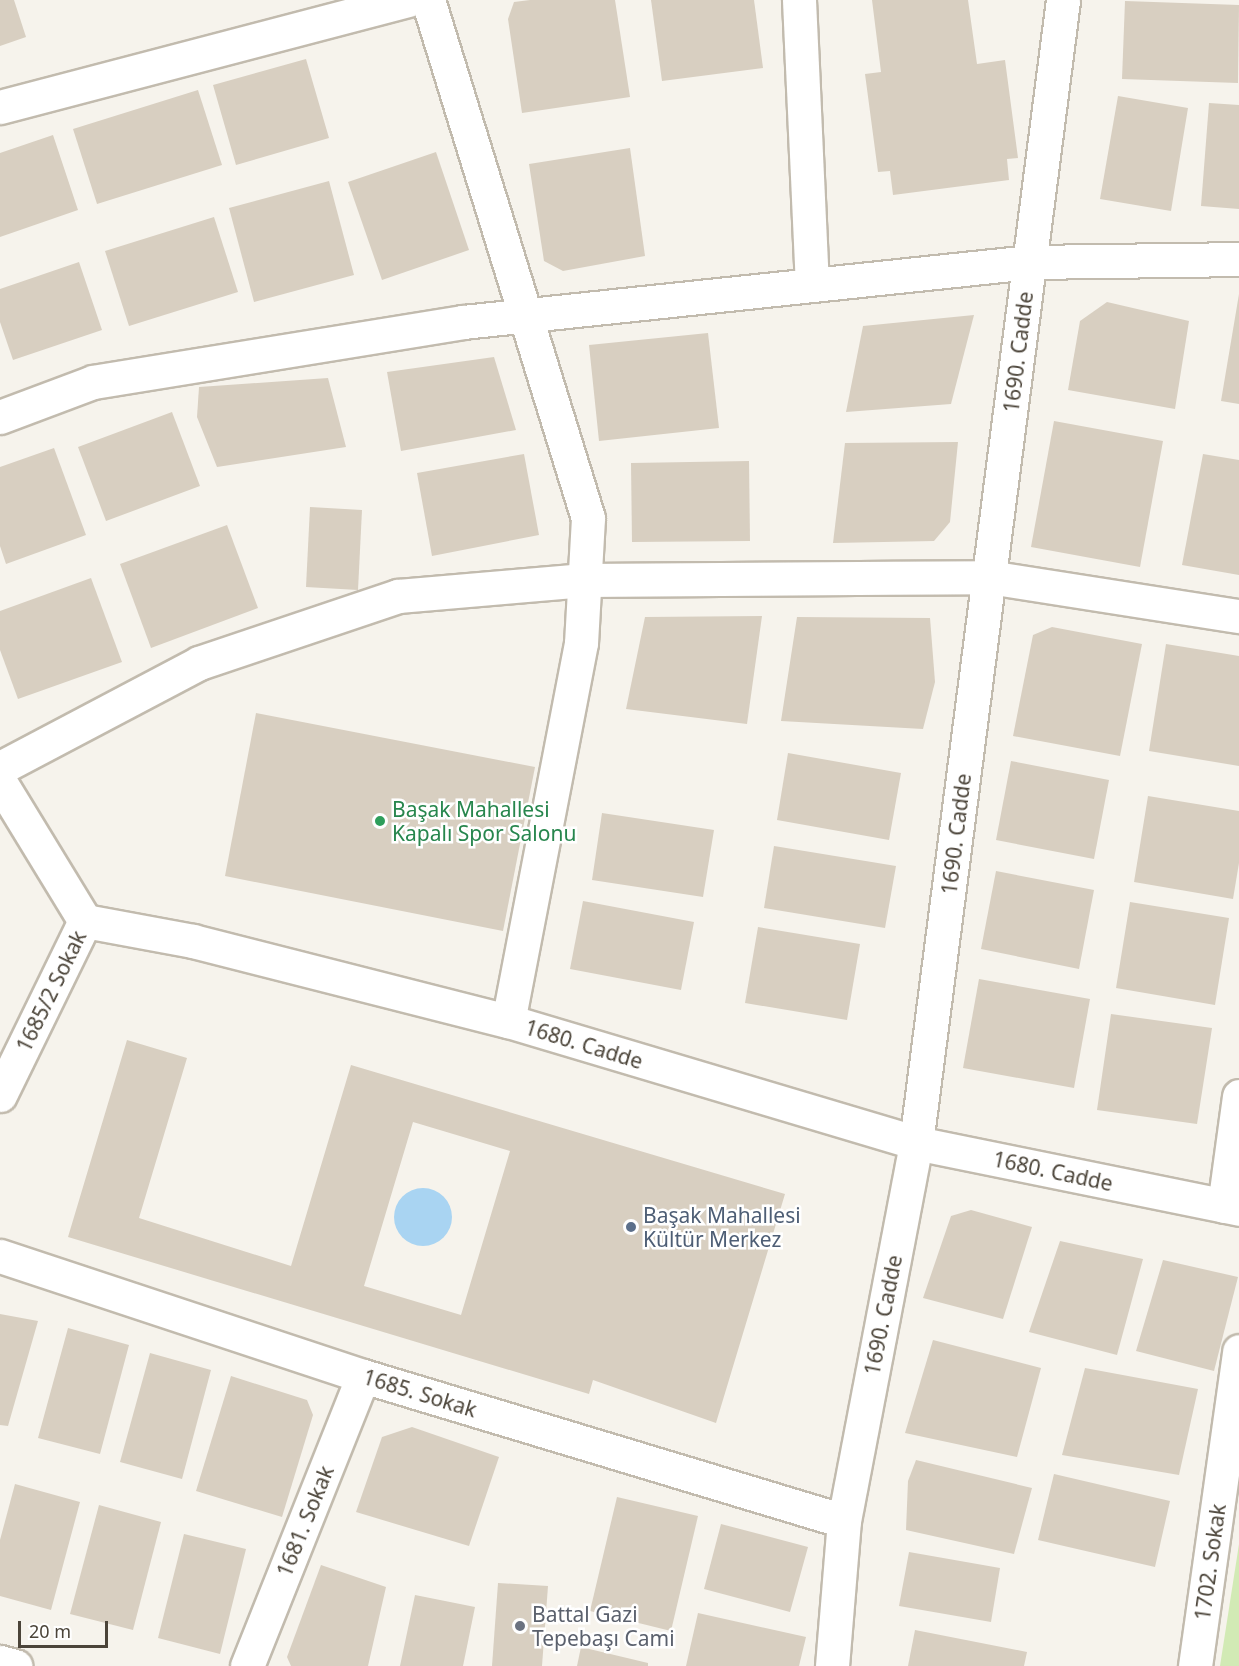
<!DOCTYPE html>
<html>
<head>
<meta charset="utf-8">
<style>
  body { margin:0 }
  #map { position:relative; width:1239px; height:1666px; overflow:hidden; background:#f6f3ec; font-family:"Noto Sans",sans-serif }
  div>[style] { position:absolute }
  .green>* { inset:0; background:#d2eab5 }
  .water>* { inset:0; background:#a9d4f2 }
  .round { border-radius:50% }
  .building>* { inset:0; background:#d8cfc1 }
  .roads { filter:drop-shadow(2px 0 #c2bbae) drop-shadow(-2px 0 #c2bbae) drop-shadow(0 2px #c2bbae) drop-shadow(0 -2px #c2bbae) }
  .minor>* { height:33px; margin:-16.5px; padding:0 16.5px; transform-origin:16.5px; border-radius:16.5px; background:#fff }
  .dots>* { width:16px; height:16px; translate:-50% -50%; box-sizing:border-box; border:3px solid #fff; border-radius:50% }
  span { translate:-50% -50%; white-space:nowrap; text-align:center; line-height:1.15; -webkit-text-stroke:5px #fff; paint-order:stroke }
  .street-label { font-size:21px; color:#4b4439 }
  .leisure-label { font-size:21px; color:#27864d }
  .left { translate:0 -50%; text-align:left }
  .service-label { font-size:21px; color:#4e5e75 }
  .worship-label { font-size:21px; color:#5b616d }
  .scale { position:absolute; left:18px; top:1621px; width:90px; height:27px; box-sizing:border-box; border:3px solid #4b4439; border-top:0; padding-left:8px; font-size:18px; line-height:21px; white-space:nowrap; color:#4b4439; -webkit-text-stroke:4px #fff; paint-order:stroke }
</style>
</head>
<body>
<div id="map">
  <div class="green">
    <div style="clip-path:polygon(1239px 1544px,1239px 1666px,1220px 1666px)"></div>
  </div>
  <div class="water">
    <div class="round" style="left:394px;top:1188px;width:58px;height:58px"></div>
  </div>
  <div class="building">
    <div style="clip-path:polygon(0 0,14px 0,26px 37px,0 46px)"></div>
    <div style="clip-path:polygon(530px 0,615px 0,630px 97px,522px 113px,508px 19px,514px 2px)"></div>
    <div style="clip-path:polygon(651px 0,754px 0,763px 68px,662px 81px)"></div>
    <div style="clip-path:polygon(872px 0,968px 0,977px 64px,1005px 60px,1018px 158px,1007px 159px,1009px 180px,893px 195px,890px 171px,878px 172px,865px 74px,881px 72px)"></div>
    <div style="clip-path:polygon(1125px 1px,1239px 5px,1238px 83px,1122px 79px)"></div>
    <div style="clip-path:polygon(306px 59px,329px 138px,236px 165px,213px 85px)"></div>
    <div style="clip-path:polygon(198px 90px,222px 165px,97px 204px,73px 129px)"></div>
    <div style="clip-path:polygon(1118px 96px,1188px 108px,1171px 211px,1100px 199px)"></div>
    <div style="clip-path:polygon(1209px 103px,1239px 105px,1239px 209px,1201px 206px)"></div>
    <div style="clip-path:polygon(53px 135px,78px 210px,0 237px,0 153px)"></div>
    <div style="clip-path:polygon(630px 148px,645px 256px,563px 271px,544px 261px,529px 164px)"></div>
    <div style="clip-path:polygon(436px 152px,469px 250px,382px 280px,348px 182px)"></div>
    <div style="clip-path:polygon(329px 181px,354px 275px,254px 302px,229px 208px)"></div>
    <div style="clip-path:polygon(214px 217px,238px 292px,129px 326px,105px 251px)"></div>
    <div style="clip-path:polygon(79px 262px,102px 330px,13px 360px,0 322px,0 289px)"></div>
    <div style="clip-path:polygon(1239px 294px,1239px 404px,1221px 401px)"></div>
    <div style="clip-path:polygon(1107px 302px,1189px 321px,1175px 409px,1068px 390px,1080px 321px)"></div>
    <div style="clip-path:polygon(974px 315px,951px 404px,846px 412px,863px 326px)"></div>
    <div style="clip-path:polygon(708px 333px,719px 428px,599px 441px,589px 345px)"></div>
    <div style="clip-path:polygon(494px 357px,516px 430px,401px 451px,387px 372px)"></div>
    <div style="clip-path:polygon(328px 378px,346px 447px,217px 467px,197px 417px,199px 387px)"></div>
    <div style="clip-path:polygon(172px 412px,200px 486px,106px 521px,78px 447px)"></div>
    <div style="clip-path:polygon(1054px 421px,1163px 441px,1140px 567px,1031px 547px)"></div>
    <div style="clip-path:polygon(958px 442px,950px 522px,934px 541px,833px 543px,845px 443px)"></div>
    <div style="clip-path:polygon(54px 448px,86px 535px,6px 564px,0 546px,0 467px)"></div>
    <div style="clip-path:polygon(524px 454px,539px 535px,432px 556px,417px 473px)"></div>
    <div style="clip-path:polygon(1203px 454px,1239px 460px,1239px 575px,1182px 565px)"></div>
    <div style="clip-path:polygon(749px 461px,750px 541px,632px 542px,631px 463px)"></div>
    <div style="clip-path:polygon(310px 507px,362px 510px,358px 590px,306px 587px)"></div>
    <div style="clip-path:polygon(227px 525px,258px 608px,151px 648px,120px 564px)"></div>
    <div style="clip-path:polygon(91px 578px,122px 662px,18px 699px,0 650px,0 611px)"></div>
    <div style="clip-path:polygon(762px 616px,747px 724px,626px 709px,645px 617px)"></div>
    <div style="clip-path:polygon(797px 617px,930px 618px,935px 682px,923px 729px,781px 721px)"></div>
    <div style="clip-path:polygon(1052px 627px,1142px 644px,1120px 756px,1013px 736px,1033px 635px)"></div>
    <div style="clip-path:polygon(1166px 644px,1239px 656px,1239px 766px,1149px 751px)"></div>
    <div style="clip-path:polygon(256px 713px,535px 767px,503px 931px,225px 876px)"></div>
    <div style="clip-path:polygon(788px 753px,901px 773px,889px 840px,777px 820px)"></div>
    <div style="clip-path:polygon(1011px 761px,1109px 780px,1094px 859px,996px 840px)"></div>
    <div style="clip-path:polygon(1148px 796px,1239px 811px,1239px 863px,1233px 899px,1134px 882px)"></div>
    <div style="clip-path:polygon(602px 813px,714px 830px,703px 897px,592px 880px)"></div>
    <div style="clip-path:polygon(774px 846px,896px 866px,885px 928px,764px 908px)"></div>
    <div style="clip-path:polygon(996px 871px,1094px 890px,1079px 969px,981px 949px)"></div>
    <div style="clip-path:polygon(583px 901px,694px 922px,681px 990px,570px 969px)"></div>
    <div style="clip-path:polygon(1130px 902px,1229px 918px,1215px 1005px,1116px 988px)"></div>
    <div style="clip-path:polygon(758px 927px,860px 944px,847px 1020px,745px 1003px)"></div>
    <div style="clip-path:polygon(979px 979px,1090px 999px,1074px 1088px,963px 1068px)"></div>
    <div style="clip-path:polygon(1111px 1014px,1212px 1028px,1197px 1124px,1097px 1110px)"></div>
    <div style="clip-path:polygon(evenodd,127px 1040px,187px 1058px,139px 1218px,291px 1266px,351px 1065px,785px 1194px,716px 1423px,593px 1380px,589px 1394px,68px 1237px,127px 1040px,413px 1122px,510px 1151px,461px 1315px,364px 1286px,413px 1122px)"></div>
    <div style="clip-path:polygon(971px 1210px,1032px 1227px,1003px 1319px,923px 1298px,951px 1216px)"></div>
    <div style="clip-path:polygon(1060px 1241px,1143px 1259px,1117px 1355px,1029px 1332px)"></div>
    <div style="clip-path:polygon(1163px 1260px,1238px 1277px,1214px 1371px,1136px 1351px)"></div>
    <div style="clip-path:polygon(0 1314px,38px 1321px,8px 1426px,0 1425px)"></div>
    <div style="clip-path:polygon(68px 1328px,129px 1345px,100px 1454px,38px 1438px)"></div>
    <div style="clip-path:polygon(933px 1340px,1041px 1368px,1017px 1457px,905px 1433px)"></div>
    <div style="clip-path:polygon(150px 1353px,211px 1370px,182px 1479px,120px 1462px)"></div>
    <div style="clip-path:polygon(1085px 1368px,1198px 1389px,1179px 1475px,1062px 1455px)"></div>
    <div style="clip-path:polygon(231px 1376px,307px 1400px,313px 1415px,282px 1517px,196px 1491px)"></div>
    <div style="clip-path:polygon(412px 1427px,499px 1457px,469px 1546px,356px 1512px,382px 1437px)"></div>
    <div style="clip-path:polygon(916px 1460px,1032px 1488px,1014px 1554px,906px 1530px,908px 1481px)"></div>
    <div style="clip-path:polygon(1054px 1474px,1170px 1501px,1155px 1567px,1038px 1540px)"></div>
    <div style="clip-path:polygon(15px 1484px,80px 1502px,51px 1610px,0 1596px,0 1540px)"></div>
    <div style="clip-path:polygon(617px 1497px,698px 1516px,671px 1631px,590px 1611px)"></div>
    <div style="clip-path:polygon(99px 1505px,161px 1522px,133px 1630px,70px 1614px)"></div>
    <div style="clip-path:polygon(721px 1524px,808px 1547px,790px 1612px,704px 1589px)"></div>
    <div style="clip-path:polygon(184px 1534px,246px 1549px,220px 1654px,158px 1638px)"></div>
    <div style="clip-path:polygon(909px 1552px,1000px 1568px,991px 1622px,899px 1606px)"></div>
    <div style="clip-path:polygon(321px 1565px,386px 1587px,368px 1666px,291px 1666px,287px 1657px)"></div>
    <div style="clip-path:polygon(498px 1583px,548px 1586px,542px 1666px,492px 1666px)"></div>
    <div style="clip-path:polygon(415px 1595px,475px 1607px,463px 1666px,400px 1666px)"></div>
    <div style="clip-path:polygon(698px 1613px,806px 1637px,799px 1666px,686px 1666px)"></div>
    <div style="clip-path:polygon(915px 1630px,1027px 1652px,1024px 1666px,908px 1666px)"></div>
    <div style="clip-path:polygon(581px 1647px,648px 1663px,648px 1666px,577px 1666px)"></div>
  </div>
  <div class="roads">
    <div class="minor">
      <div style="left:428px;top:0;width:542px;rotate:72.84deg"></div>
      <div style="left:588px;top:518px;width:125px;rotate:93.2deg"></div>
      <div style="left:581px;top:643px;width:385px;rotate:100.9deg"></div>
      <div style="left:799px;top:0;width:284px;rotate:87.4deg"></div>
      <div style="left:0;top:107px;width:422px;rotate:-14.7deg"></div>
      <div style="left:0;top:417px;width:99px;rotate:-20.6deg"></div>
      <div style="left:93px;top:382px;width:375px;rotate:-9.2deg"></div>
      <div style="left:463px;top:322px;width:570px;rotate:-6.04deg"></div>
      <div style="left:1030px;top:262px;width:209px;rotate:-0.8deg"></div>
      <div style="left:0;top:768px;width:225px;rotate:-27.8deg"></div>
      <div style="left:199px;top:663px;width:210px;rotate:-18.6deg"></div>
      <div style="left:398px;top:596px;width:187px;rotate:-4.9deg"></div>
      <div style="left:584px;top:580px;width:405px;rotate:-0.4deg"></div>
      <div style="left:989px;top:577px;width:253px;rotate:8.9deg"></div>
      <div style="left:0;top:782px;width:163px;rotate:58.6deg"></div>
      <div style="left:85px;top:921px;width:110px;rotate:10.5deg"></div>
      <div style="left:193px;top:941px;width:325px;rotate:14.3deg"></div>
      <div style="left:508px;top:1021px;width:426px;rotate:16.6deg"></div>
      <div style="left:916px;top:1143px;width:330px;rotate:11.5deg"></div>
      <div style="left:0;top:1095px;width:194px;rotate:-64deg"></div>
      <div style="left:1224px;top:1206px;width:111px;rotate:-82.2deg"></div>
      <div style="left:0;top:1256px;width:382px;rotate:18.3deg"></div>
      <div style="left:363px;top:1376px;width:502px;rotate:16.78deg"></div>
      <div style="left:0;top:1662px;width:16px;rotate:15deg"></div>
      <div style="left:247px;top:1666px;width:312px;rotate:-68.2deg"></div>
      <div style="left:832px;top:1666px;width:145px;rotate:-85.3deg"></div>
      <div style="left:844px;top:1521px;width:385px;rotate:-79.2deg"></div>
      <div style="left:916px;top:1143px;width:1152px;rotate:-82.67deg"></div>
      <div style="left:1195px;top:1666px;width:318px;rotate:-82deg"></div>
    </div>
  </div>
  <div class="dots">
    <div style="left:380px;top:821px;background:#2e9e5b"></div>
    <div style="left:631px;top:1227px;background:#5c6f8a"></div>
    <div style="left:520px;top:1626px;background:#6b7280"></div>
  </div>
  <div class="street-label">
    <span style="left:1018px;top:352px;rotate:-83deg">1690. Cadde</span>
    <span style="left:956px;top:834px;rotate:-83deg">1690. Cadde</span>
    <span style="left:51px;top:991px;rotate:-64deg">1685/2 Sokak</span>
    <span style="left:584px;top:1044px;rotate:17deg">1680. Cadde</span>
    <span style="left:1053px;top:1171px;rotate:12deg">1680. Cadde</span>
    <span style="left:883px;top:1315px;rotate:-79deg">1690. Cadde</span>
    <span style="left:420px;top:1393px;rotate:17deg">1685. Sokak</span>
    <span style="left:305px;top:1521px;rotate:-68deg">1681. Sokak</span>
    <span style="left:1210px;top:1562px;rotate:-82deg">1702. Sokak</span>
  </div>
  <div class="leisure-label">
    <span class="left" style="left:392px;top:821px">Başak Mahallesi<br>Kapalı Spor Salonu</span>
  </div>
  <div class="service-label">
    <span class="left" style="left:643px;top:1227px">Başak Mahallesi<br>Kültür Merkez</span>
  </div>
  <div class="worship-label">
    <span class="left" style="left:532px;top:1626px">Battal Gazi<br>Tepebaşı Cami</span>
  </div>
  <div class="scale">20 m</div>
</div>
</body>
</html>
